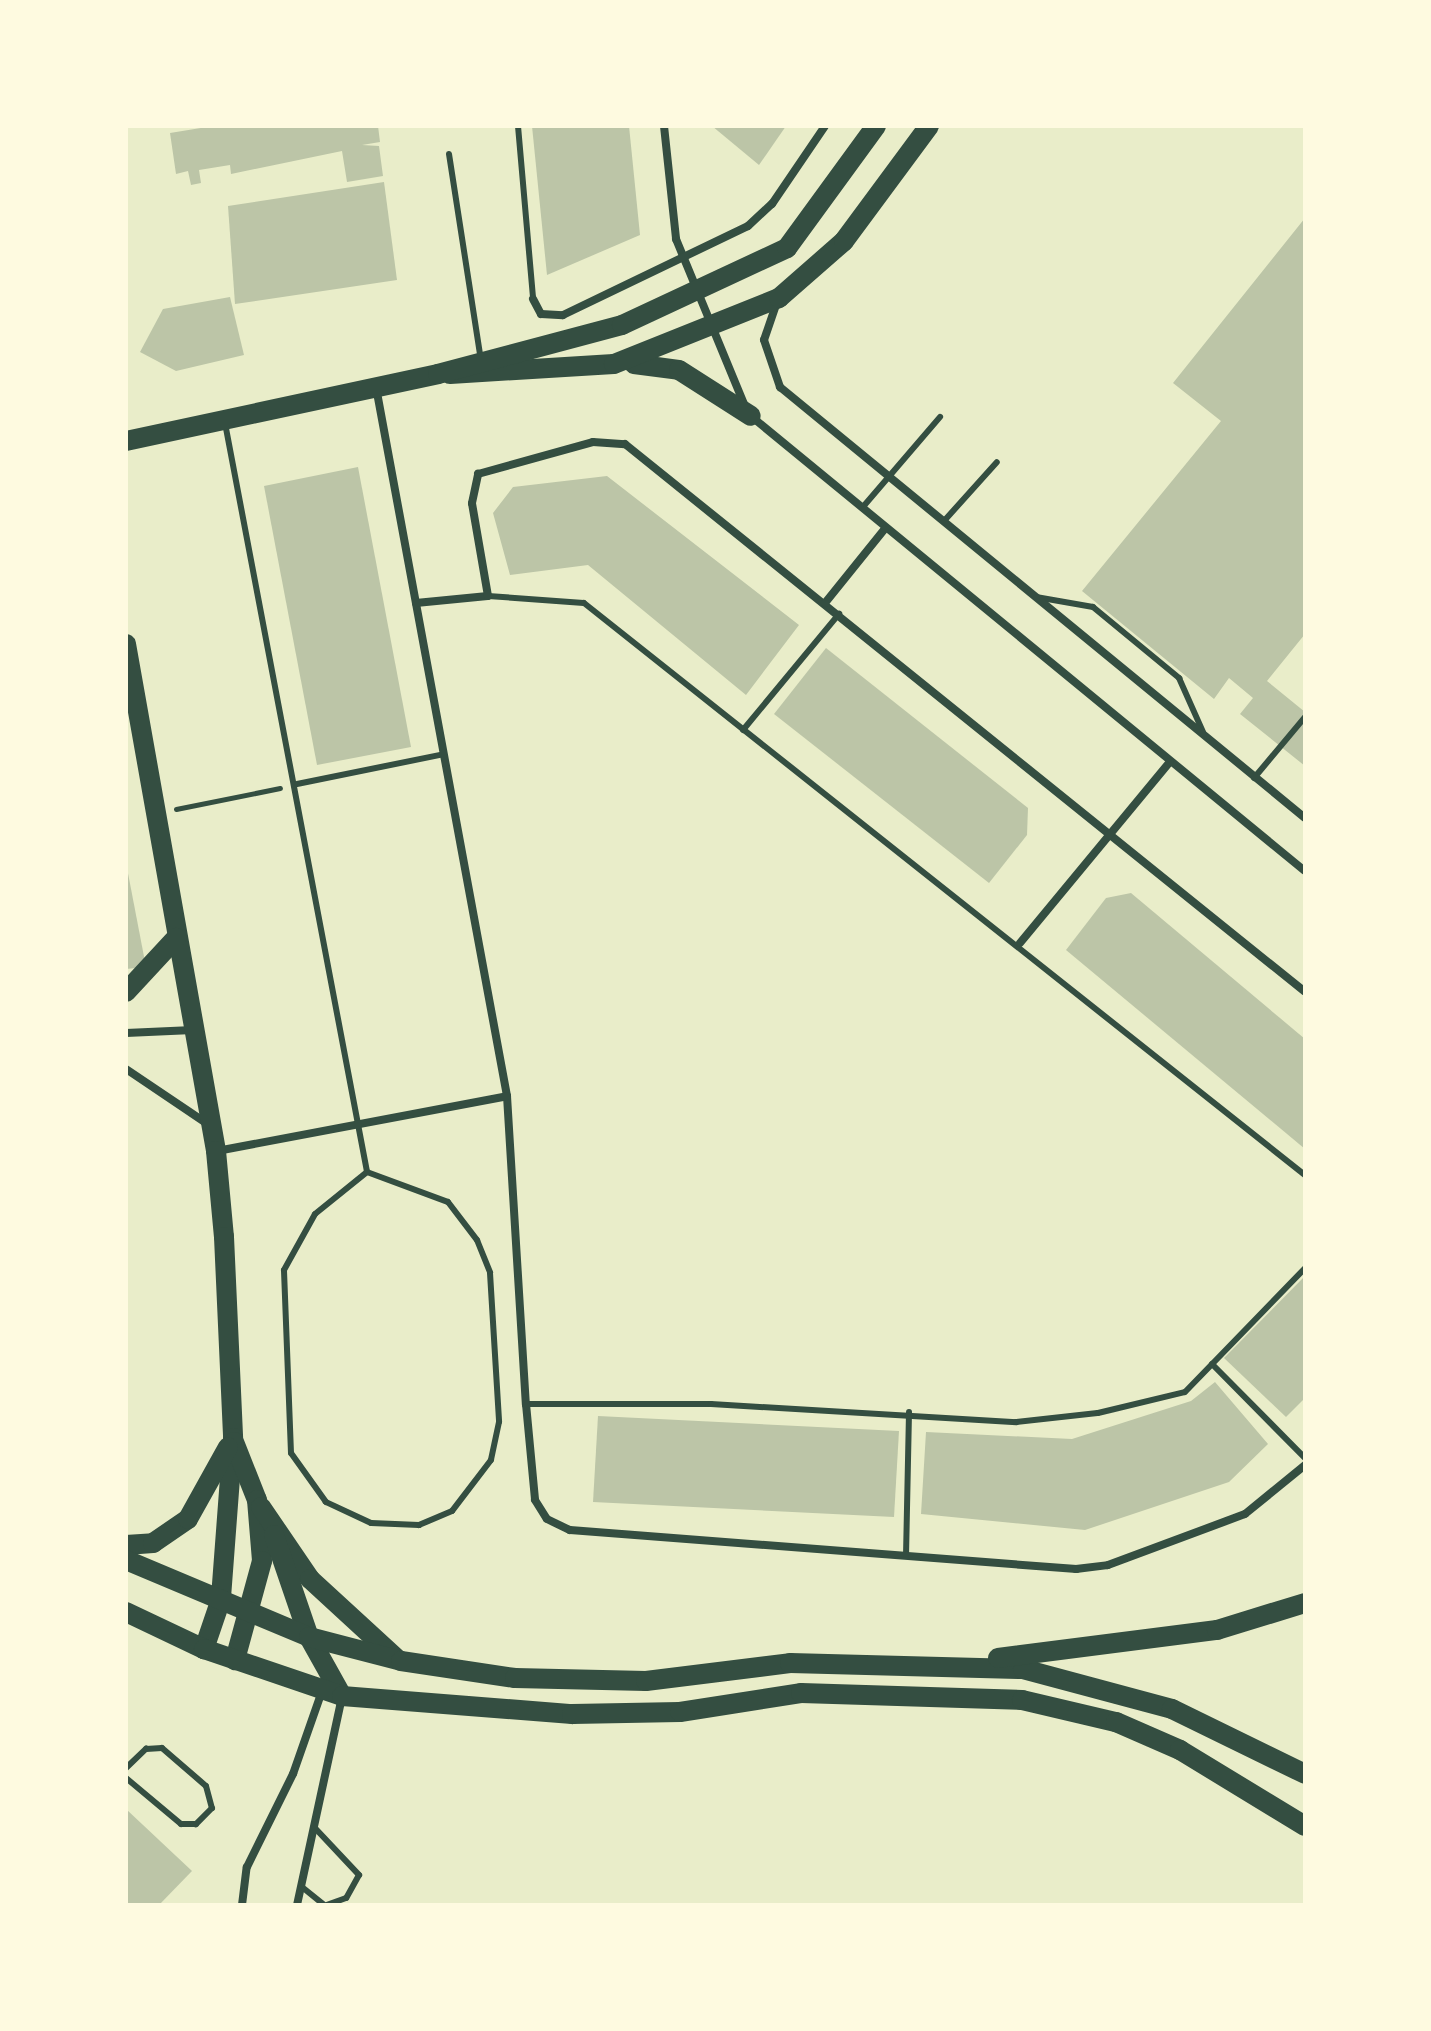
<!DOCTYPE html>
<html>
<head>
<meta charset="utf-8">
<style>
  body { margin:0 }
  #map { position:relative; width:1431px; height:2031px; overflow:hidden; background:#e9edc9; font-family:"Fira Sans",sans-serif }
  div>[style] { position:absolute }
  .building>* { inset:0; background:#bcc5a7 }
  .path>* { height:5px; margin:-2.5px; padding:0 2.5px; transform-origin:2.5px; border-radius:2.5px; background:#344e41 }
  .service>* { height:6px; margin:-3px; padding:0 3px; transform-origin:3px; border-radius:3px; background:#344e41 }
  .minor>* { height:8px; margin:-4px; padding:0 4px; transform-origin:4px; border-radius:4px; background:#344e41 }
  .primary>* { height:20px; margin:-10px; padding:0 10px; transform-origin:10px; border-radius:10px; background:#344e41 }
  span { translate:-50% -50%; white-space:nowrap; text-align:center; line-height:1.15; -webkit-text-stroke:6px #fefae0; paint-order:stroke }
  .frame { position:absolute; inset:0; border:128px solid #fefae0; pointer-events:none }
</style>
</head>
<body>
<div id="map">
  <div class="building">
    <div style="clip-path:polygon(213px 126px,378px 126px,380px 142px,362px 145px,379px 146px,383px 176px,347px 182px,342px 151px,231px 174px,230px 165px,199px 170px,201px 183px,191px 185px,188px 171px,176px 174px,170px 133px)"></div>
    <div style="clip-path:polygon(532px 126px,629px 126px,640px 235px,547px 275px)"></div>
    <div style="clip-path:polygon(712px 126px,786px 126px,759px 165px)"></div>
    <div style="clip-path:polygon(384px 182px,397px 280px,235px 304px,228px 206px)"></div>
    <div style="clip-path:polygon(1305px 218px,1305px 634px,1267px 681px,1305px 712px,1305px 766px,1240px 714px,1253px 698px,1229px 678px,1214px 699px,1082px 591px,1221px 421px,1173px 383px)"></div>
    <div style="clip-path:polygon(230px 297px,244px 355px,176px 371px,140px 352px,163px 309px)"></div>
    <div style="clip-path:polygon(358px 467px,411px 747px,317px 765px,264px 486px)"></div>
    <div style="clip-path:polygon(607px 476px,799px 625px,746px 695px,588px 565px,510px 575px,493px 513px,513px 487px)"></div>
    <div style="clip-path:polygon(826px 648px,1028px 808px,1027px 835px,989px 883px,774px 714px)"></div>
    <div style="clip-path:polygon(127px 868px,146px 967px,126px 969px,126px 869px)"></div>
    <div style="clip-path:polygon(1131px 893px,1305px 1039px,1305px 1149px,1066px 950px,1106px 898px)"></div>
    <div style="clip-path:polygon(1305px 1276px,1305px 1398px,1286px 1417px,1224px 1358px)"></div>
    <div style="clip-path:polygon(1215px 1382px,1268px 1444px,1229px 1482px,1085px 1530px,921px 1514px,926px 1432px,1072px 1439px,1191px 1401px)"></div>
    <div style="clip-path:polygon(598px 1416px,899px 1431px,894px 1517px,593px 1502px)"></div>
    <div style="clip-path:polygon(126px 1809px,192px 1871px,159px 1905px,126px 1905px)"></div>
  </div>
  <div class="path">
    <div style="left:176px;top:809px;width:106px;rotate:-11.4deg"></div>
  </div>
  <div class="service">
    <div style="left:518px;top:126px;width:174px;rotate:85deg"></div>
    <div style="left:449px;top:154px;width:208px;rotate:81.2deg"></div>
    <div style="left:225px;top:423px;width:762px;rotate:79.26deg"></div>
    <div style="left:862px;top:508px;width:120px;rotate:-49.4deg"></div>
    <div style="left:944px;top:521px;width:79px;rotate:-48.1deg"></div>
    <div style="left:488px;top:596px;width:96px;rotate:4.2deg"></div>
    <div style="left:584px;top:603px;width:920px;rotate:38.43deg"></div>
    <div style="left:1036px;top:597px;width:58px;rotate:10deg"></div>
    <div style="left:1093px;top:607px;width:112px;rotate:39.5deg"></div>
    <div style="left:1179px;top:678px;width:59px;rotate:66deg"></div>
    <div style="left:743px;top:730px;width:151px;rotate:-50.4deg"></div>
    <div style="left:1254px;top:778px;width:80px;rotate:-50.1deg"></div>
    <div style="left:297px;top:784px;width:150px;rotate:-11.5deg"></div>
    <div style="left:367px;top:1172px;width:86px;rotate:20.3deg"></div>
    <div style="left:448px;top:1202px;width:48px;rotate:52.7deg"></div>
    <div style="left:477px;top:1240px;width:35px;rotate:68deg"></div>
    <div style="left:490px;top:1273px;width:149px;rotate:86.5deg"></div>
    <div style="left:499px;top:1422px;width:39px;rotate:102deg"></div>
    <div style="left:491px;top:1460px;width:64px;rotate:127.4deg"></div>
    <div style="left:452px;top:1511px;width:36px;rotate:157deg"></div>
    <div style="left:419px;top:1525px;width:48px;rotate:-177.6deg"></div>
    <div style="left:371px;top:1523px;width:50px;rotate:-155deg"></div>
    <div style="left:326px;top:1502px;width:60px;rotate:-125.5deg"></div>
    <div style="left:291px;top:1453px;width:183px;rotate:-92.2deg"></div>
    <div style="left:284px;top:1270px;width:64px;rotate:-61deg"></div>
    <div style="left:315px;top:1214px;width:67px;rotate:-38.9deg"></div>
    <div style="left:1212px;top:1364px;width:132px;rotate:45.3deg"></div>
    <div style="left:526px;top:1404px;width:185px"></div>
    <div style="left:711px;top:1404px;width:306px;rotate:3.4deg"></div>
    <div style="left:1016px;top:1422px;width:82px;rotate:-6.3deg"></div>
    <div style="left:1098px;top:1413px;width:89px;rotate:-13.6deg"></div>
    <div style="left:1185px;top:1392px;width:173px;rotate:-45.9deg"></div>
    <div style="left:906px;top:1556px;width:144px;rotate:-88.8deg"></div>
    <div style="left:126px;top:1768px;width:28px;rotate:-44deg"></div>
    <div style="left:146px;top:1749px;width:16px;rotate:-4deg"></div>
    <div style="left:162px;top:1748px;width:58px;rotate:40.8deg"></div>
    <div style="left:206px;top:1786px;width:23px;rotate:75deg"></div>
    <div style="left:212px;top:1808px;width:23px;rotate:135deg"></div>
    <div style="left:196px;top:1824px;width:15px;rotate:180deg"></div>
    <div style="left:181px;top:1824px;width:72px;rotate:-140.1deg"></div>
    <div style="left:314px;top:1827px;width:66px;rotate:46.8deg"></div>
    <div style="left:359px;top:1875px;width:26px;rotate:119deg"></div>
    <div style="left:346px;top:1898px;width:20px;rotate:160deg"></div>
    <div style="left:302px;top:1887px;width:28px;rotate:39deg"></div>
  </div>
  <div class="minor">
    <div style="left:664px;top:126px;width:114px;rotate:83.9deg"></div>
    <div style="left:676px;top:239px;width:181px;rotate:67.6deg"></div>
    <div style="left:533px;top:299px;width:17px;rotate:62deg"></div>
    <div style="left:541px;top:314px;width:22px;rotate:3deg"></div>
    <div style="left:563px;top:315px;width:205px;rotate:-25.7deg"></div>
    <div style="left:748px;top:226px;width:33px;rotate:-43deg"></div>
    <div style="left:772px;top:204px;width:94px;rotate:-55.8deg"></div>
    <div style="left:777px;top:302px;width:40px;rotate:108.9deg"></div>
    <div style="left:764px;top:340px;width:50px;rotate:71.2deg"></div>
    <div style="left:780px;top:387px;width:679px;rotate:39.38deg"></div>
    <div style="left:376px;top:387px;width:721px;rotate:79.53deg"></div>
    <div style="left:507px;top:1096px;width:309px;rotate:86.5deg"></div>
    <div style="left:526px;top:1404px;width:96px;rotate:84.6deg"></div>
    <div style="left:535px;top:1500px;width:22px;rotate:58deg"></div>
    <div style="left:547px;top:1519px;width:25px;rotate:26deg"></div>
    <div style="left:570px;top:1530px;width:508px;rotate:4.41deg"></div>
    <div style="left:1076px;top:1569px;width:32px;rotate:-7deg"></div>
    <div style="left:1108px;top:1565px;width:146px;rotate:-20.4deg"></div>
    <div style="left:1245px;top:1514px;width:77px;rotate:-39.2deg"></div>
    <div style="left:752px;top:417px;width:715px;rotate:39.39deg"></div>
    <div style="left:416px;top:603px;width:72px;rotate:-5.6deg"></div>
    <div style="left:488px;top:596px;width:94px;rotate:-99.8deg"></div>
    <div style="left:472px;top:503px;width:30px;rotate:-78deg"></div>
    <div style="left:478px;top:474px;width:119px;rotate:-15.5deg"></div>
    <div style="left:593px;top:442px;width:32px;rotate:4deg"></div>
    <div style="left:625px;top:444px;width:873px;rotate:38.86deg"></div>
    <div style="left:825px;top:603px;width:94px;rotate:-51.1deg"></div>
    <div style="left:1020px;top:943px;width:235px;rotate:-50.4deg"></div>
    <div style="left:126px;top:1033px;width:67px;rotate:-2.6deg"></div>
    <div style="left:126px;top:1069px;width:100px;rotate:34deg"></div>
    <div style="left:217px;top:1151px;width:295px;rotate:-10.7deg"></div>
    <div style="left:242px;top:1905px;width:38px;rotate:-83deg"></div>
    <div style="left:247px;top:1867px;width:104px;rotate:-63.7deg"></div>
    <div style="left:293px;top:1774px;width:88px;rotate:-70.7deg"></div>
    <div style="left:297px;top:1905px;width:213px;rotate:-77.8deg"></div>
  </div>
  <div class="primary">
    <div style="left:634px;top:364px;width:45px;rotate:7.6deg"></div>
    <div style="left:679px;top:370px;width:85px;rotate:32.6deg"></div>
    <div style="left:450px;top:374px;width:164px;rotate:-3.5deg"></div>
    <div style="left:614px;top:364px;width:178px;rotate:-21.8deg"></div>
    <div style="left:779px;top:298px;width:86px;rotate:-41.2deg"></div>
    <div style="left:844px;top:241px;width:143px;rotate:-53.5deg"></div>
    <div style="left:126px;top:441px;width:319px;rotate:-12.1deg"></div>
    <div style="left:438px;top:374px;width:190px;rotate:-14.9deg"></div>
    <div style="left:622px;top:325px;width:182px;rotate:-25deg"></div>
    <div style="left:787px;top:248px;width:151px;rotate:-53.9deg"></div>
    <div style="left:126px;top:644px;width:515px;rotate:79.93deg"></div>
    <div style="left:216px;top:1151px;width:86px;rotate:84.7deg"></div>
    <div style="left:224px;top:1237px;width:201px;rotate:87.4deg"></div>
    <div style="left:233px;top:1438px;width:161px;rotate:94.3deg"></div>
    <div style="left:221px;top:1599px;width:53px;rotate:108.8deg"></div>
    <div style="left:126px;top:992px;width:74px;rotate:-47.2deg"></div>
    <div style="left:234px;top:1442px;width:62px;rotate:68.4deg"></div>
    <div style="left:257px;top:1500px;width:61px;rotate:85.3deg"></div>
    <div style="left:262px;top:1561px;width:103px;rotate:105.3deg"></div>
    <div style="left:261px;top:1507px;width:87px;rotate:55.8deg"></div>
    <div style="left:310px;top:1579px;width:117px;rotate:42.6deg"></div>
    <div style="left:274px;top:1535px;width:108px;rotate:71.1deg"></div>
    <div style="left:309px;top:1637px;width:68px;rotate:60.8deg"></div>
    <div style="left:126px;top:1545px;width:27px;rotate:-4deg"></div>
    <div style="left:153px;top:1543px;width:42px;rotate:-34.4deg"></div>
    <div style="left:188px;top:1519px;width:82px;rotate:-60.9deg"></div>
    <div style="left:126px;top:1560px;width:199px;rotate:22.8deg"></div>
    <div style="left:309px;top:1637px;width:95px;rotate:14.6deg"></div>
    <div style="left:401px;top:1661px;width:115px;rotate:8.5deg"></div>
    <div style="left:515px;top:1678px;width:131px;rotate:1.3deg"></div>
    <div style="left:646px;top:1681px;width:145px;rotate:-7.1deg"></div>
    <div style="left:790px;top:1663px;width:233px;rotate:1.5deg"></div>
    <div style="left:1023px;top:1669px;width:154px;rotate:15deg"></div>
    <div style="left:1172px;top:1709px;width:148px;rotate:26deg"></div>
    <div style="left:126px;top:1612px;width:86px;rotate:25.4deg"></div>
    <div style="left:204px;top:1649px;width:146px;rotate:18.8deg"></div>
    <div style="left:342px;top:1696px;width:231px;rotate:4.5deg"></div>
    <div style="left:572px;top:1714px;width:108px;rotate:-1.1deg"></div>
    <div style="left:680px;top:1712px;width:122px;rotate:-8.9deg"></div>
    <div style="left:801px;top:1693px;width:221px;rotate:1.8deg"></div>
    <div style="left:1022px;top:1700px;width:97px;rotate:13.2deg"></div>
    <div style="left:1116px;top:1722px;width:70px;rotate:23.6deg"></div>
    <div style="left:1180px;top:1750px;width:146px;rotate:31.3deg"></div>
    <div style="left:998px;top:1658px;width:221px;rotate:-7.3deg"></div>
    <div style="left:1217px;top:1630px;width:92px;rotate:-17.1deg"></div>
  </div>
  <div class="frame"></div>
</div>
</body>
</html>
